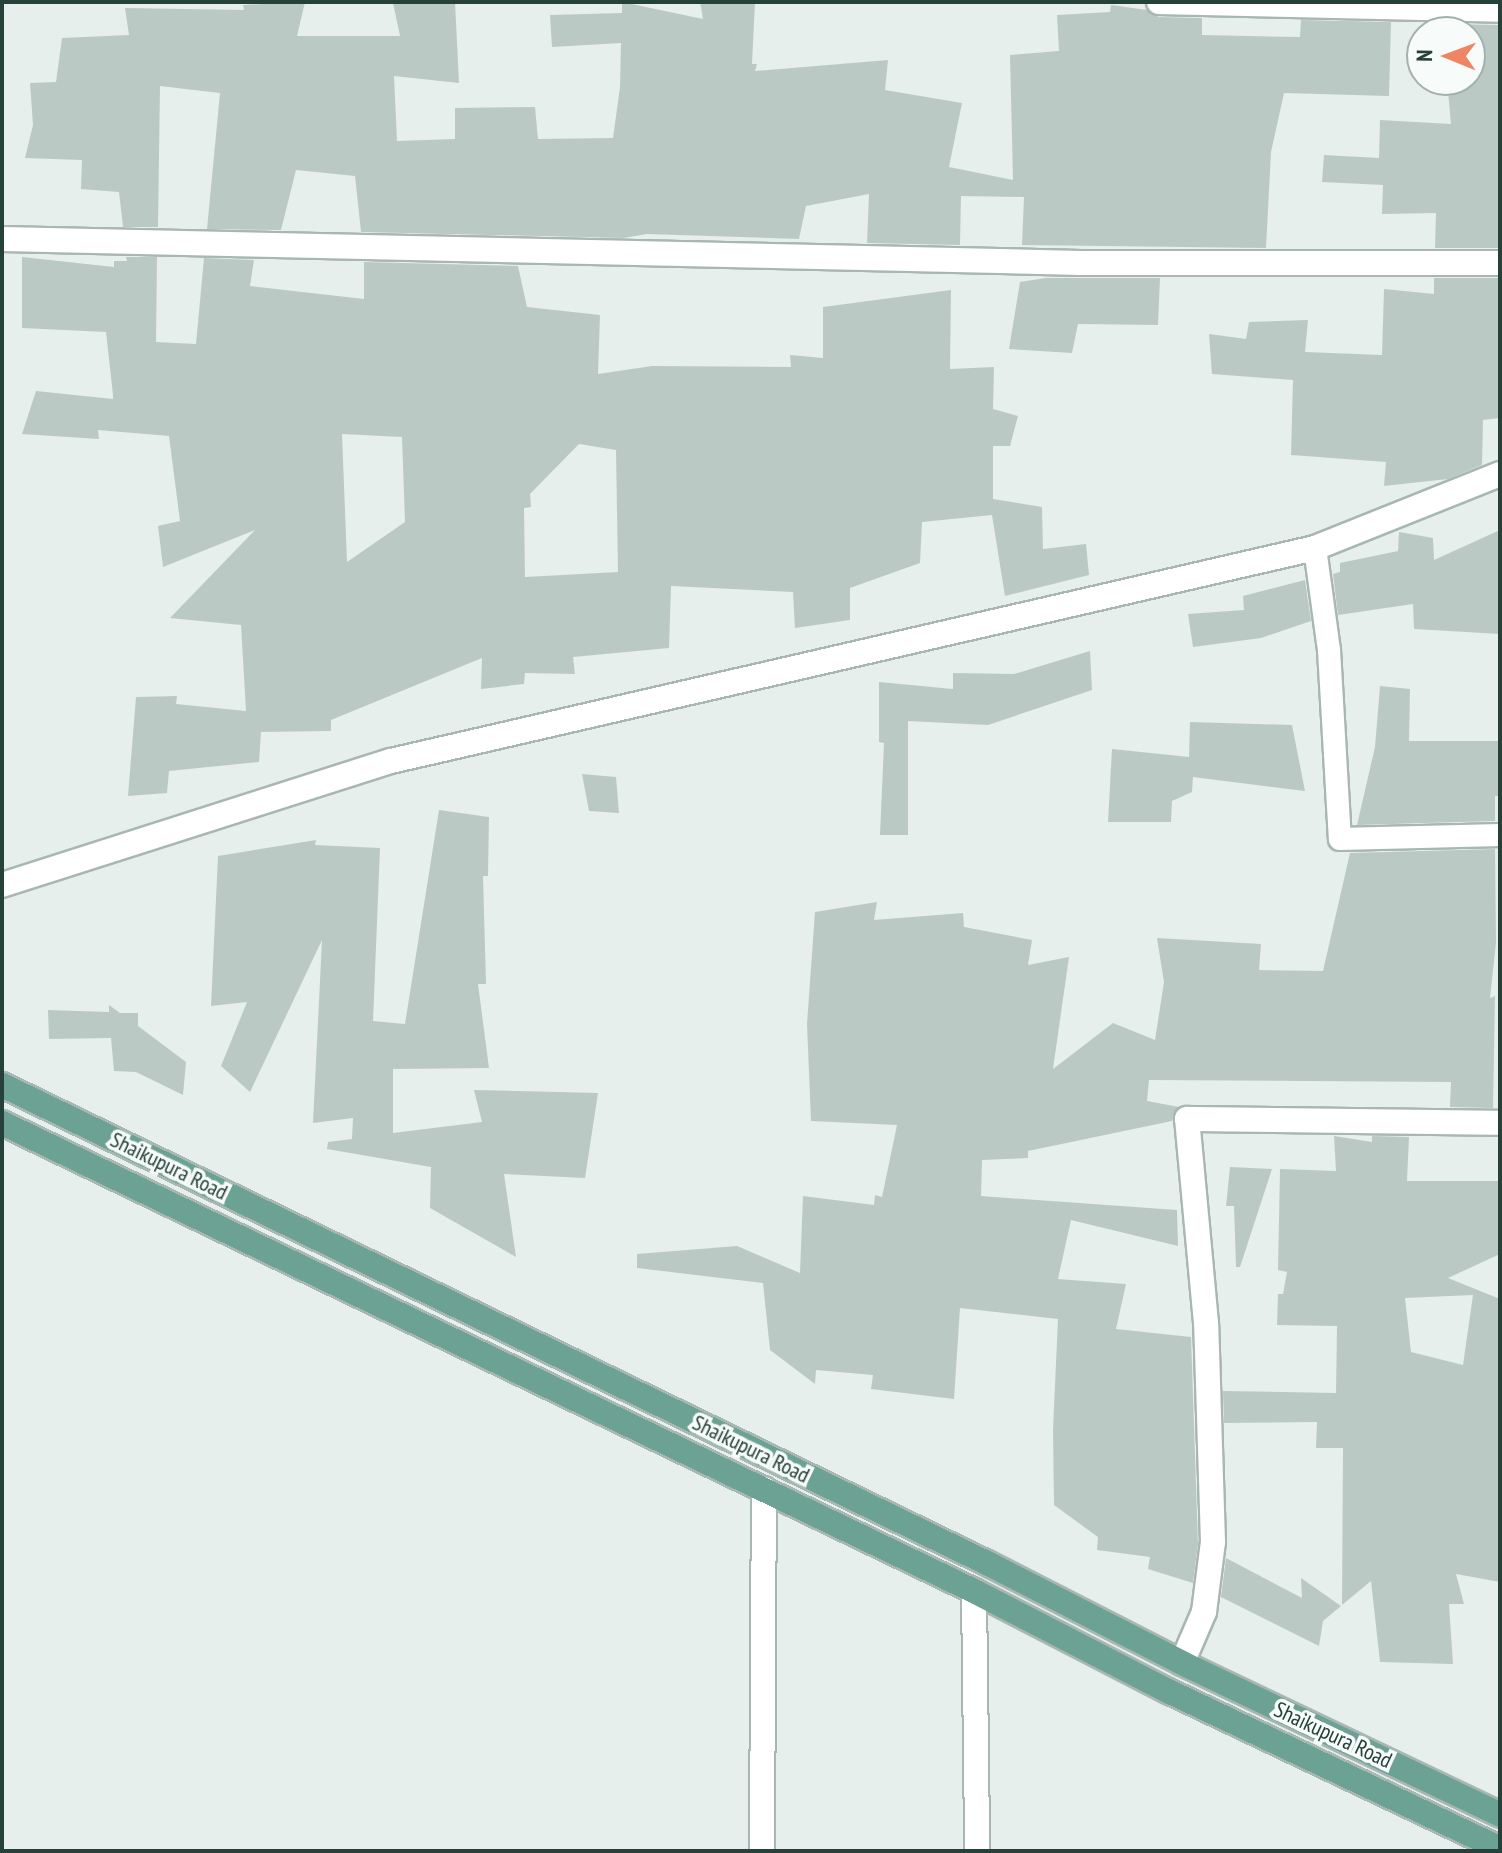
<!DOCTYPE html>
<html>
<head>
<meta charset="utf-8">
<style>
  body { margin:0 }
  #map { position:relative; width:1502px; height:1853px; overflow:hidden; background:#e6efeb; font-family:"PT Sans Narrow",sans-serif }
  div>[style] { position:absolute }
  .building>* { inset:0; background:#bbc9c4 }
  .roads { filter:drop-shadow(2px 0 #a8b7b2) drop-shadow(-2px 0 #a8b7b2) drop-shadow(0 2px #a8b7b2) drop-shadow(0 -2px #a8b7b2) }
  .service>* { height:22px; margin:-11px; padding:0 11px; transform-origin:11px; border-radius:11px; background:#fff }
  .pedestrian>* { height:24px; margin:-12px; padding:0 12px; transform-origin:12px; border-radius:12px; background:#fff }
  .minor>* { height:24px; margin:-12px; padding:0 12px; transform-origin:12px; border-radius:12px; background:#fff }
  .tertiary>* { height:24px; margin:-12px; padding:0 12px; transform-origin:12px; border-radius:12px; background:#fff }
  .primary>* { height:24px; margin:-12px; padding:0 12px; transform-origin:12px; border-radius:12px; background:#6ca294 }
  span { translate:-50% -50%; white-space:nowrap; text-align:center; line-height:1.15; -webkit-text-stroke:7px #f7fbf9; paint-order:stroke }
  .street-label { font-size:22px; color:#254139 }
  .frame { position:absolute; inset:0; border:4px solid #254139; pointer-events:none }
  .north { position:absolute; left:1406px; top:16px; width:80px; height:80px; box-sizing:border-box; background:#f7fbf9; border:2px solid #a3b1ac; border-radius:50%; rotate:271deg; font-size:22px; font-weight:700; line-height:32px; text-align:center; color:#254139 }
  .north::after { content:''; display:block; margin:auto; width:28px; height:36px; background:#ee8565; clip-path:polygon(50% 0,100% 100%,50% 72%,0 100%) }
</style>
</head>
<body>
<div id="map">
  <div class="building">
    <div style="clip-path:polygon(305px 2px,297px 36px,400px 36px,393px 3px,455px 2px,459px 83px,394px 76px,397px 141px,455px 139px,455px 108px,535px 107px,538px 139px,613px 138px,620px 87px,621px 43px,552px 47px,550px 15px,622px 13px,622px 2px,703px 19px,700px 2px,755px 2px,752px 64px,757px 64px,755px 71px,888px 60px,885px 90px,962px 103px,949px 167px,1013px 180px,1010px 55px,1059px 51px,1057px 15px,1110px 12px,1111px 5px,1147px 10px,1159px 17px,1202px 18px,1202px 35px,1300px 37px,1301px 20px,1391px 22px,1389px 96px,1284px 93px,1271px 152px,1266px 248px,1022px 245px,1024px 197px,961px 196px,960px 245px,867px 243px,869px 194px,806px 206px,799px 239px,647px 234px,623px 238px,361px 232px,355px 176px,296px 170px,281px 230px,207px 229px,220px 93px,160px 86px,158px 227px,123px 227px,119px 192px,81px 189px,82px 160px,25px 158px,33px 125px,30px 83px,56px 82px,62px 38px,129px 35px,125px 8px,244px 10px,243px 5px)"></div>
    <div style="clip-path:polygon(1441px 24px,1500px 25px,1500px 248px,1435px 248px,1436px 213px,1382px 214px,1383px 185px,1322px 182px,1324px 155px,1379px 158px,1380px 120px,1451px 124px,1447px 80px,1470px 80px,1470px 32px,1442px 32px)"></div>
    <div style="clip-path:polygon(evenodd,22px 257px,114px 267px,114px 261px,127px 261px,126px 257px,157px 257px,156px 342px,196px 344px,204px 258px,254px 260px,250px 286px,364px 299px,364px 262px,518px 266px,527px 307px,600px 315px,598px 374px,652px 366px,791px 367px,790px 355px,823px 358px,823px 307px,951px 290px,950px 369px,994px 367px,993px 409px,1018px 416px,1010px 446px,993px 446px,993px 499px,1042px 507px,1043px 549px,1086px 544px,1089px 575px,1005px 596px,992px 515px,922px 522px,920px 563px,850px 588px,850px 620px,795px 628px,793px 592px,671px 586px,669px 648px,573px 657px,575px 674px,525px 673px,524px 684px,481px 689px,482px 658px,331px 720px,331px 731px,261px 732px,259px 762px,169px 771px,167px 793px,128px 796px,136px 697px,177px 696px,176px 704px,246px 711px,241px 625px,170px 618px,255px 530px,163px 567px,158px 526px,180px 521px,169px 436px,98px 430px,99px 439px,22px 434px,36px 391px,113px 399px,113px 395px,106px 332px,22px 328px,22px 257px,342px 434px,402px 437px,405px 522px,347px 562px,342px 434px,22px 257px,579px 444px,616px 450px,618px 572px,525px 577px,524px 508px,531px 507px,530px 494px,579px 444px)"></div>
    <div style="clip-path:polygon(1046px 278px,1160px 278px,1158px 325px,1078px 324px,1072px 353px,1009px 349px,1020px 282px)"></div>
    <div style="clip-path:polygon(1434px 278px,1500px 278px,1500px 418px,1483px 420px,1482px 465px,1448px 479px,1384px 486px,1386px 462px,1291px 455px,1293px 380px,1212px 374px,1209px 334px,1246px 339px,1249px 322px,1308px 320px,1305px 352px,1382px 355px,1384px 289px,1434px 294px)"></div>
    <div style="clip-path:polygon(1500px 530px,1500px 634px,1414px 629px,1413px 604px,1338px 615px,1333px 574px,1340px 572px,1340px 563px,1398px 551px,1399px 532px,1433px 538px,1434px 560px)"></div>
    <div style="clip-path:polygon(1305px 580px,1311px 621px,1261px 638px,1193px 647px,1188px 614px,1244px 610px,1243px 596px)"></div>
    <div style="clip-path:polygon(1090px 651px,1092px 690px,988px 725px,908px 721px,908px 835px,880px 835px,884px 743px,879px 742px,879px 682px,953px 689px,953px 673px,1014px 674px)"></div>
    <div style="clip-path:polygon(1380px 686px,1410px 689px,1409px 741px,1500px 741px,1500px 796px,1495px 796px,1495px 821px,1357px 825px,1375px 747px)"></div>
    <div style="clip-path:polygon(1190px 722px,1292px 725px,1305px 791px,1193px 777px,1192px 792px,1172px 801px,1171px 822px,1108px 822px,1112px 749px,1189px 757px)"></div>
    <div style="clip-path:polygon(582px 774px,616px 777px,619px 813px,589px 811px)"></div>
    <div style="clip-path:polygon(439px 810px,489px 817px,488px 876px,483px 876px,486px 984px,478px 984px,489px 1068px,393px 1069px,393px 1133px,482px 1122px,474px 1090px,598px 1093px,585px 1178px,504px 1174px,516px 1257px,430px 1208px,431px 1167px,327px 1149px,328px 1142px,352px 1139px,353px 1118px,313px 1123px,322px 940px,250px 1092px,221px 1066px,247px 1002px,211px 1006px,218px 856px,316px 840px,315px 845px,380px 848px,373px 1021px,405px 1024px)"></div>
    <div style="clip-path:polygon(1495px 849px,1496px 943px,1490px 998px,1495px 996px,1493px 1108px,1450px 1107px,1451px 1082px,1149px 1080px,1147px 1101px,1179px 1107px,1172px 1121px,1028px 1151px,1028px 1158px,982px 1160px,981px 1196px,1177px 1210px,1178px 1246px,1071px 1220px,1058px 1279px,1126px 1284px,1116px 1329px,1191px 1337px,1198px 1544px,1193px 1583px,1148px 1569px,1150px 1557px,1097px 1550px,1098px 1537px,1054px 1505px,1053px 1429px,1058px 1319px,960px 1308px,954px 1399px,871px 1389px,873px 1375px,816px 1370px,815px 1384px,770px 1350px,763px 1283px,637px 1268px,637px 1254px,737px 1246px,800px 1273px,803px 1196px,874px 1205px,875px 1195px,882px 1197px,897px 1125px,811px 1121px,807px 1024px,815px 912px,877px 902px,874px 920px,963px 913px,964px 927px,1032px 940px,1028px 965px,1069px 957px,1053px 1069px,1113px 1023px,1155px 1040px,1164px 982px,1157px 938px,1261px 944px,1259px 970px,1323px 971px,1350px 853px)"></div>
    <div style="clip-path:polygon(109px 1005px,120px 1013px,138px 1013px,138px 1026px,186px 1062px,183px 1095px,136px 1072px,114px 1071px,111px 1038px,49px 1039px,48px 1010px,109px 1012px)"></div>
    <div style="clip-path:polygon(evenodd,1334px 1136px,1372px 1142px,1372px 1136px,1409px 1137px,1407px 1181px,1500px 1181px,1500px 1254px,1448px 1278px,1500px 1299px,1500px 1582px,1456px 1574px,1464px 1604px,1449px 1604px,1453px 1664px,1380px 1662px,1371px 1581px,1342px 1605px,1343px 1448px,1316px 1448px,1317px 1422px,1224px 1423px,1223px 1391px,1336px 1393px,1337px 1326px,1277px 1325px,1278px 1294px,1283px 1294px,1287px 1272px,1278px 1270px,1280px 1169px,1336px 1171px,1334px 1136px,1473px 1295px,1463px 1365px,1411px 1352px,1405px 1298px,1473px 1295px)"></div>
    <div style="clip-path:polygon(1230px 1167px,1272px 1169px,1240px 1267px,1236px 1267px,1234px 1206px,1226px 1206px)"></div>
    <div style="clip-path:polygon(1226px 1558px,1302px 1598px,1301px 1578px,1341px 1606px,1323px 1621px,1319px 1646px,1221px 1597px)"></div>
  </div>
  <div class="roads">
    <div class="service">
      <div style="left:1315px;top:548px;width:103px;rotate:82.2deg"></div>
      <div style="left:1329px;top:650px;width:189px;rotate:86.7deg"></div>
      <div style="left:1340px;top:839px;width:160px;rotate:-1.4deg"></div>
    </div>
    <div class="pedestrian">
      <div style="left:1182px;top:1663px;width:56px;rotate:-66.7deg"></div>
      <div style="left:1204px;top:1612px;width:71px;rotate:-82.7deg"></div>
      <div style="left:1213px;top:1542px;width:219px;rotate:-91.8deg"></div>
      <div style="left:1206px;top:1323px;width:205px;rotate:-95.3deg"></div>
      <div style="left:1187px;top:1119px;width:313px;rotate:0.7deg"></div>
    </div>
    <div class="minor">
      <div style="left:1159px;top:2px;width:341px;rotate:1.3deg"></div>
      <div style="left:2px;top:239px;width:1079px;rotate:1.27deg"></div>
      <div style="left:1081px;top:263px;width:419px"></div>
      <div style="left:974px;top:1591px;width:260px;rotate:89.3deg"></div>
      <div style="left:762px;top:1851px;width:362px;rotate:-89.7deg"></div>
    </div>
    <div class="tertiary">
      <div style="left:2px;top:885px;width:408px;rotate:-17.7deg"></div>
      <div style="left:391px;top:761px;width:948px;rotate:-12.98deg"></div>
      <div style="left:1315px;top:548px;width:199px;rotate:-21.8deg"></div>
    </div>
    <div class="primary">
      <div style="left:2px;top:1085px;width:1095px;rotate:25.89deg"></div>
      <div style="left:987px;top:1563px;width:219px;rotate:27.1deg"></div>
      <div style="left:1182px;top:1663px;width:352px;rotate:25.5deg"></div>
      <div style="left:2px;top:1123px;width:1079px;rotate:25.71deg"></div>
      <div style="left:974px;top:1591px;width:218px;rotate:27.3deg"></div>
      <div style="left:1168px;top:1691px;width:368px;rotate:25.4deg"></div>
    </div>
  </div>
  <div class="street-label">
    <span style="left:169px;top:1166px;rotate:26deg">Shaikupura Road</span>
    <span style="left:751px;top:1449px;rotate:26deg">Shaikupura Road</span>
    <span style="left:1333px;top:1735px;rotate:25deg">Shaikupura Road</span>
  </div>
  <div class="frame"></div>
  <div class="north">N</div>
</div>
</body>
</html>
